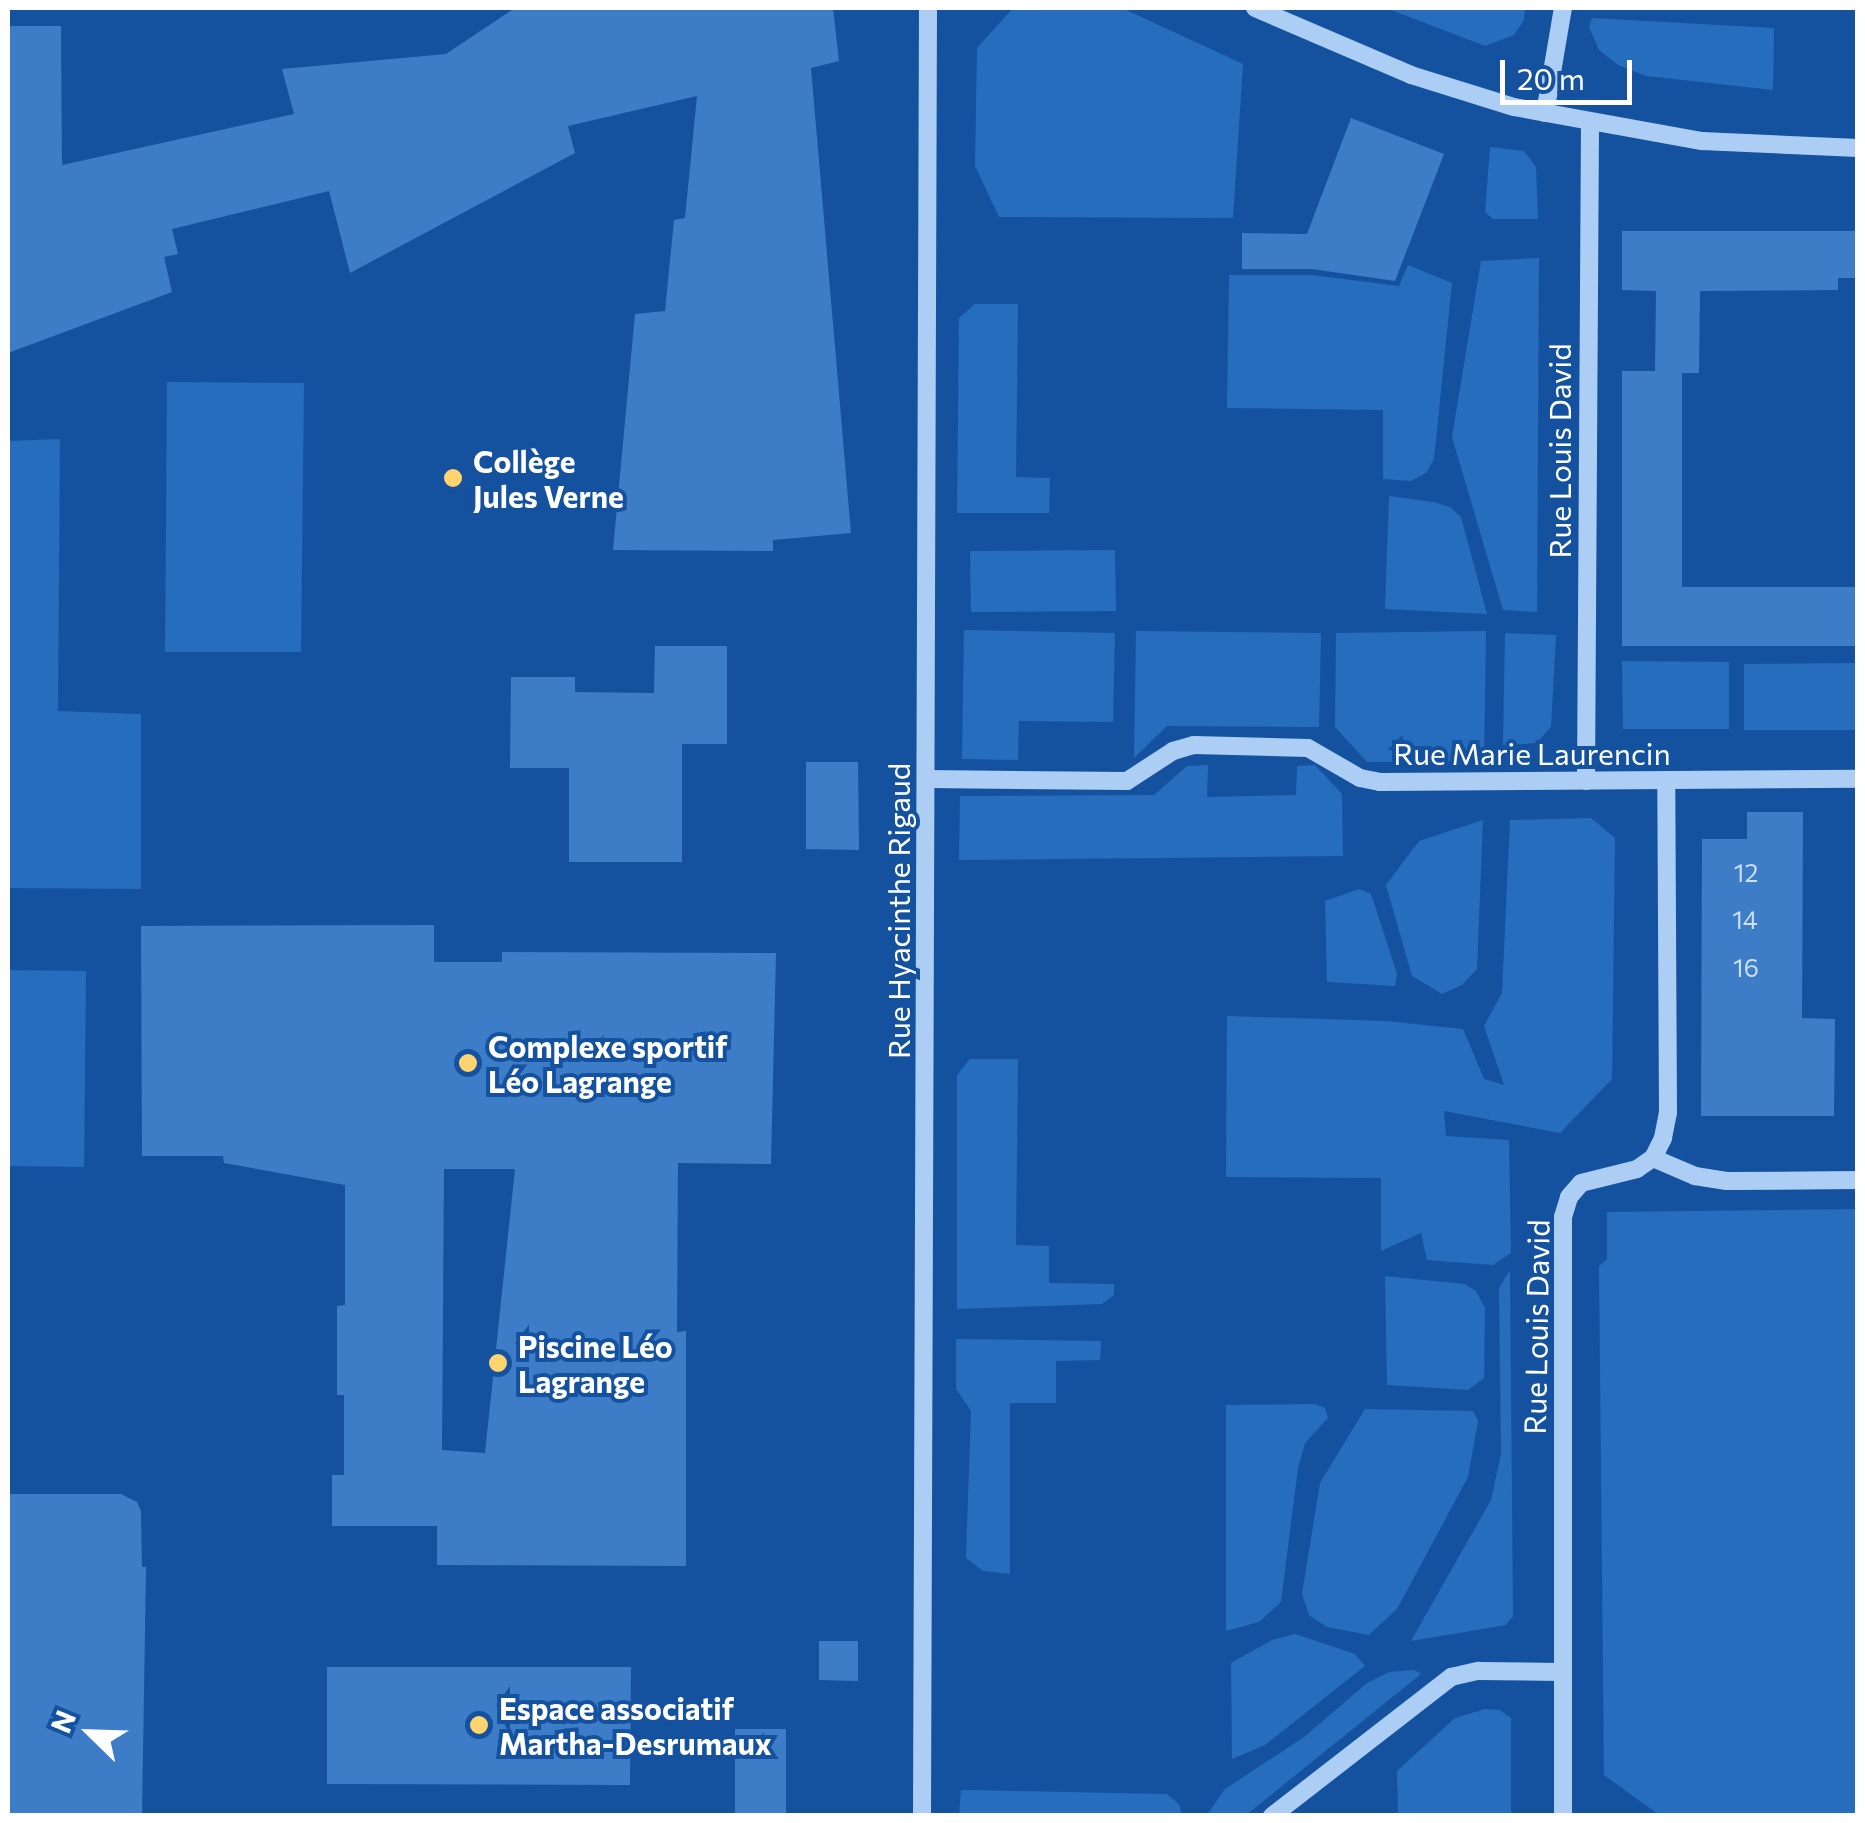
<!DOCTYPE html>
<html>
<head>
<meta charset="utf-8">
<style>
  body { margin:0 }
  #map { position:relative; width:1865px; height:1823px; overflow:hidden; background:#14529f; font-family:Commissioner,sans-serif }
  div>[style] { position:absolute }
  .green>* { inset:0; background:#276dbd }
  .building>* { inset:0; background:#3d7cc6 }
  .minor>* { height:18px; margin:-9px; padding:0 9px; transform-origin:9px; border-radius:9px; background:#accdf4 }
  .dots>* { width:28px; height:28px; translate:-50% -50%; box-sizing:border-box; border:5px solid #14529f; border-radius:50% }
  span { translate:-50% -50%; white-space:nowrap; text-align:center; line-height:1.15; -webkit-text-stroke:8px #14529f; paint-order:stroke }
  .number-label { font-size:25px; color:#cedef1 }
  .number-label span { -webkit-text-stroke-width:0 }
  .street-label { font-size:30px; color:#fff }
  .poi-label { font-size:30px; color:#fff; font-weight:700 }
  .left { translate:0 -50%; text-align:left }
  .frame { position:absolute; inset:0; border:10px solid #fff; pointer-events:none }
  .north { position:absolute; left:40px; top:1683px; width:100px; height:100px; -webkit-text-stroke:8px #14529f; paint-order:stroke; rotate:293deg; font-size:28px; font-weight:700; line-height:40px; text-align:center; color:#fff }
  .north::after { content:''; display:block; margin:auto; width:35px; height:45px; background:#fff; clip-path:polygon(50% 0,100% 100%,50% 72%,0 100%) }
  .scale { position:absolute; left:1500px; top:60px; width:132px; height:45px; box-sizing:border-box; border:5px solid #fff; border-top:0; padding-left:12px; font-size:30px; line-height:35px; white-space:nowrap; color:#fff; -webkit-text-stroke:8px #14529f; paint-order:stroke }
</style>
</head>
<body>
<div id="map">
  <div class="green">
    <div style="clip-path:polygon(1013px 8px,1122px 8px,1243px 64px,1233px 218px,999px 217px,975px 166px,977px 48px)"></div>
    <div style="clip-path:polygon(1386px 8px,1525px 8px,1524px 20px,1514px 35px,1485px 46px)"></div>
    <div style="clip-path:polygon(1592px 18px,1774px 28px,1773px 90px,1646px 76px,1618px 65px,1599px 50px,1589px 27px)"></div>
    <div style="clip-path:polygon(1490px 147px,1524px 151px,1536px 167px,1538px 219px,1493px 219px,1485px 212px)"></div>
    <div style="clip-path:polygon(1539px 258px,1537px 612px,1503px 610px,1452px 437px,1481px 261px)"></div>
    <div style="clip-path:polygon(1408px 265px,1452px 283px,1434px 459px,1426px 473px,1411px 481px,1383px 479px,1383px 410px,1227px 408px,1229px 275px,1312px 275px,1399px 286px)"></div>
    <div style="clip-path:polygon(975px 304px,1018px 304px,1016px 477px,1050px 478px,1049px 513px,957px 513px,959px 318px)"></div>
    <div style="clip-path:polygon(167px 382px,304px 383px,301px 652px,165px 652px)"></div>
    <div style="clip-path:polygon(60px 439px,58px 711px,141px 714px,141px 889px,8px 888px,8px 441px)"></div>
    <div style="clip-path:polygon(1389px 496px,1433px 502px,1450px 507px,1461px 517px,1487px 614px,1385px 609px)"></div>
    <div style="clip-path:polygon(1115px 550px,1116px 611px,971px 612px,970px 551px)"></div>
    <div style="clip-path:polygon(964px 630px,1115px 633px,1113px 722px,1019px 721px,1018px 760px,962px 759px)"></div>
    <div style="clip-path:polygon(1136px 631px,1321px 633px,1319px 727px,1167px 726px,1134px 758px)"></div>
    <div style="clip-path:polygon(1486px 631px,1484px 761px,1367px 762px,1335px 727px,1336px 633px)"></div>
    <div style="clip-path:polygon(1505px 633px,1556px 635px,1551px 727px,1537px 743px,1503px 745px)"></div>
    <div style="clip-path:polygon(1622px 661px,1729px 662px,1729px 729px,1623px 729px)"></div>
    <div style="clip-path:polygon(1857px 663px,1857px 730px,1744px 730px,1744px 664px)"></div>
    <div style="clip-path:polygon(1208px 765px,1207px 797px,1296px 795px,1297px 766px,1315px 765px,1342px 794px,1343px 856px,959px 860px,960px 796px,1154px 795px,1187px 766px)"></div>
    <div style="clip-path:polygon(1591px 818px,1615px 838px,1612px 1079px,1560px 1133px,1444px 1111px,1446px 1136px,1509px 1140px,1511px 1253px,1493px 1265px,1427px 1260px,1421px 1233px,1381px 1251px,1381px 1178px,1226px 1177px,1227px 1016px,1386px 1021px,1463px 1029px,1484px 1079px,1504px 1085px,1484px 1026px,1502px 993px,1510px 820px)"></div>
    <div style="clip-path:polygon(1483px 820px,1477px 969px,1462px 985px,1442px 994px,1412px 976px,1386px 885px,1419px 841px)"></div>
    <div style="clip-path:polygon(1359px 889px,1371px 894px,1397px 974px,1395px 986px,1327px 982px,1325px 901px)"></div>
    <div style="clip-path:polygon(8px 970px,86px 971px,84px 1167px,8px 1166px)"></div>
    <div style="clip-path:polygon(970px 1059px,1018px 1059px,1016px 1245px,1049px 1246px,1049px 1283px,1114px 1284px,1114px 1295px,1102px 1304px,957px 1309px,957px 1075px)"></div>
    <div style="clip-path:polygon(1857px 1209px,1857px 1815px,1659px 1815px,1604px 1775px,1599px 1266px,1607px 1259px,1607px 1212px)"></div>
    <div style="clip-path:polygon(1510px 1270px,1513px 1616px,1506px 1625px,1411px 1641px,1491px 1500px,1501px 1454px,1499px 1288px)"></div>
    <div style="clip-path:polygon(1385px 1276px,1464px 1284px,1476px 1291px,1485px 1308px,1484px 1378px,1468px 1390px,1387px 1385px)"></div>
    <div style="clip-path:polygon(956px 1339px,1101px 1341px,1100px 1360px,1056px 1361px,1056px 1403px,1010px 1403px,1010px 1574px,983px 1571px,966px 1558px,971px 1411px,956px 1389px)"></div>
    <div style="clip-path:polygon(1315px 1404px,1325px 1408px,1328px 1418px,1305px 1443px,1298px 1468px,1281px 1602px,1259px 1622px,1226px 1631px,1226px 1405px)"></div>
    <div style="clip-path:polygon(1365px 1409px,1473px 1411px,1478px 1421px,1468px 1477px,1397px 1609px,1369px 1635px,1327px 1627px,1309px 1615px,1302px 1594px,1320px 1483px)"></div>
    <div style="clip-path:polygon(1295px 1634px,1355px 1654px,1365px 1666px,1265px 1745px,1232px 1759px,1231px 1663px,1272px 1640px)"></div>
    <div style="clip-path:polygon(1414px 1670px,1421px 1674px,1246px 1815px,1207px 1815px,1225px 1789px,1304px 1737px,1367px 1683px,1389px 1672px)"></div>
    <div style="clip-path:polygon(1485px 1709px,1500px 1710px,1511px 1718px,1511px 1815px,1398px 1815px,1397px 1771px,1455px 1718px)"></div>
    <div style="clip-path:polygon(961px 1790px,1167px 1794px,1180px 1805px,1181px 1815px,959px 1815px)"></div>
  </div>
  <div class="building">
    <div style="clip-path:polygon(515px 8px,833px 8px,839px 61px,811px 68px,851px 533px,773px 540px,773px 551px,613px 550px,635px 314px,665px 311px,674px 220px,685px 218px,697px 96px,568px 126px,575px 153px,350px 273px,329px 191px,172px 229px,178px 254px,164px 257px,172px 292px,8px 353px,8px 26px,61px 26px,62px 165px,294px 114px,282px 69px,446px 54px)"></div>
    <div style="clip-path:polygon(1351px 118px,1444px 154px,1395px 281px,1312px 269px,1242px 269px,1242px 233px,1307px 234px)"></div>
    <div style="clip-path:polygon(1622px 231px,1858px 231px,1858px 278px,1838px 278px,1838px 290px,1700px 291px,1699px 373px,1682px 373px,1682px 587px,1858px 587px,1858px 646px,1622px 646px,1622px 371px,1655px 371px,1656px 291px,1622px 290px)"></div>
    <div style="clip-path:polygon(655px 646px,727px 646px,727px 744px,682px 744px,682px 862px,569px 862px,569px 768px,510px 768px,511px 677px,575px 677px,575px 692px,654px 693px)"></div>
    <div style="clip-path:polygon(806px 762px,858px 762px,859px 850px,806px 849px)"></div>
    <div style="clip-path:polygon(1747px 812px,1803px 812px,1802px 1018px,1835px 1019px,1834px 1116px,1701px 1116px,1702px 839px,1747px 839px)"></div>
    <div style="clip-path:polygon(evenodd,434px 925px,434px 962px,502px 962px,502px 952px,776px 953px,771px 1164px,678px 1163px,677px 1332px,686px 1331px,686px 1566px,437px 1565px,437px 1526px,332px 1526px,332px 1475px,344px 1475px,344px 1395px,337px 1395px,337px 1306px,345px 1305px,345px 1185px,224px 1163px,223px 1156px,142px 1156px,141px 926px,434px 925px,444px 1169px,515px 1169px,485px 1453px,442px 1450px,444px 1169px)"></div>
    <div style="clip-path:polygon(8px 1494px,121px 1494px,137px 1502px,141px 1511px,142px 1567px,146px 1567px,142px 1816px,8px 1816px)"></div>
    <div style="clip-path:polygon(819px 1641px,858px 1641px,858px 1681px,819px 1680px)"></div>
    <div style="clip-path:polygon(327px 1667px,631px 1667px,630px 1785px,327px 1784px)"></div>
    <div style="clip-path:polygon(735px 1729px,786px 1729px,786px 1816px,735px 1816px)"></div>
  </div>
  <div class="minor">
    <div style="left:1255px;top:8px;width:170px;rotate:23.2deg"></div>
    <div style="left:1411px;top:75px;width:108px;rotate:17.3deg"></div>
    <div style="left:1514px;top:107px;width:191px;rotate:10.3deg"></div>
    <div style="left:1702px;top:141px;width:156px;rotate:2.6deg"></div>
    <div style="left:1545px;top:113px;width:107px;rotate:-80.3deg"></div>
    <div style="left:926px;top:779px;width:201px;rotate:0.6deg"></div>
    <div style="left:1127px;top:781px;width:55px;rotate:-33.1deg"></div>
    <div style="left:1173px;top:751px;width:22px;rotate:-16deg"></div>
    <div style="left:1194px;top:745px;width:114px;rotate:1.5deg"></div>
    <div style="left:1308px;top:748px;width:60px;rotate:30deg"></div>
    <div style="left:1360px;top:778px;width:20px;rotate:11deg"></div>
    <div style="left:1380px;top:782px;width:478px;rotate:-0.4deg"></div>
    <div style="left:1586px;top:781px;width:659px;rotate:-89.65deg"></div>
    <div style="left:1653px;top:1158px;width:46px;rotate:23.2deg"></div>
    <div style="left:1695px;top:1176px;width:32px;rotate:9deg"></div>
    <div style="left:1727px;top:1181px;width:131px;rotate:-0.4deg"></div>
    <div style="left:922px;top:1816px;width:1808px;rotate:-89.81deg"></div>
    <div style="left:1272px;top:1816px;width:227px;rotate:-37.8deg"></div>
    <div style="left:1451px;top:1677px;width:28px;rotate:-13deg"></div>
    <div style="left:1478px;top:1671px;width:85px;rotate:0.7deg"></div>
    <div style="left:1563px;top:1816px;width:599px;rotate:-90deg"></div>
    <div style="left:1563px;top:1217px;width:21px;rotate:-73deg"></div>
    <div style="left:1569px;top:1197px;width:18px;rotate:-49deg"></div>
    <div style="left:1581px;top:1183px;width:58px;rotate:-14deg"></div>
    <div style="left:1637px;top:1169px;width:19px;rotate:-35deg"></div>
    <div style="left:1653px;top:1158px;width:22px;rotate:-63deg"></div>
    <div style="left:1663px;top:1138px;width:25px;rotate:-79deg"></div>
    <div style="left:1668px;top:1113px;width:332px;rotate:-90.3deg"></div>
  </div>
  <div class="dots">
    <div style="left:453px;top:478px;background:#ffd46f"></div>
    <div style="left:468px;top:1063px;background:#ffd46f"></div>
    <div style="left:498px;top:1363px;background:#ffd46f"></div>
    <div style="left:479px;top:1725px;background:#ffd46f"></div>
  </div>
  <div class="number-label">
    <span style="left:1746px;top:872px">12</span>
    <span style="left:1745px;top:919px">14</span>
    <span style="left:1746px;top:967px">16</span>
  </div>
  <div class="street-label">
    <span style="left:1559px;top:451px;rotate:-90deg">Rue Louis David</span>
    <span style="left:1532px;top:753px">Rue Marie Laurencin</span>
    <span style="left:898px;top:911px;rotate:-90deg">Rue Hyacinthe Rigaud</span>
    <span style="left:1536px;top:1327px;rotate:-89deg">Rue Louis David</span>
  </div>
  <div class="poi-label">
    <span class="left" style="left:473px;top:478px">Collège<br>Jules Verne</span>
    <span class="left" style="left:488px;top:1063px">Complexe sportif<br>Léo Lagrange</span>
    <span class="left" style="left:518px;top:1363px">Piscine Léo<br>Lagrange</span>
    <span class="left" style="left:499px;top:1725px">Espace associatif<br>Martha-Desrumaux</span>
  </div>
  <div class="frame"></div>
  <div class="north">N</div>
  <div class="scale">20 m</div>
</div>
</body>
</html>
